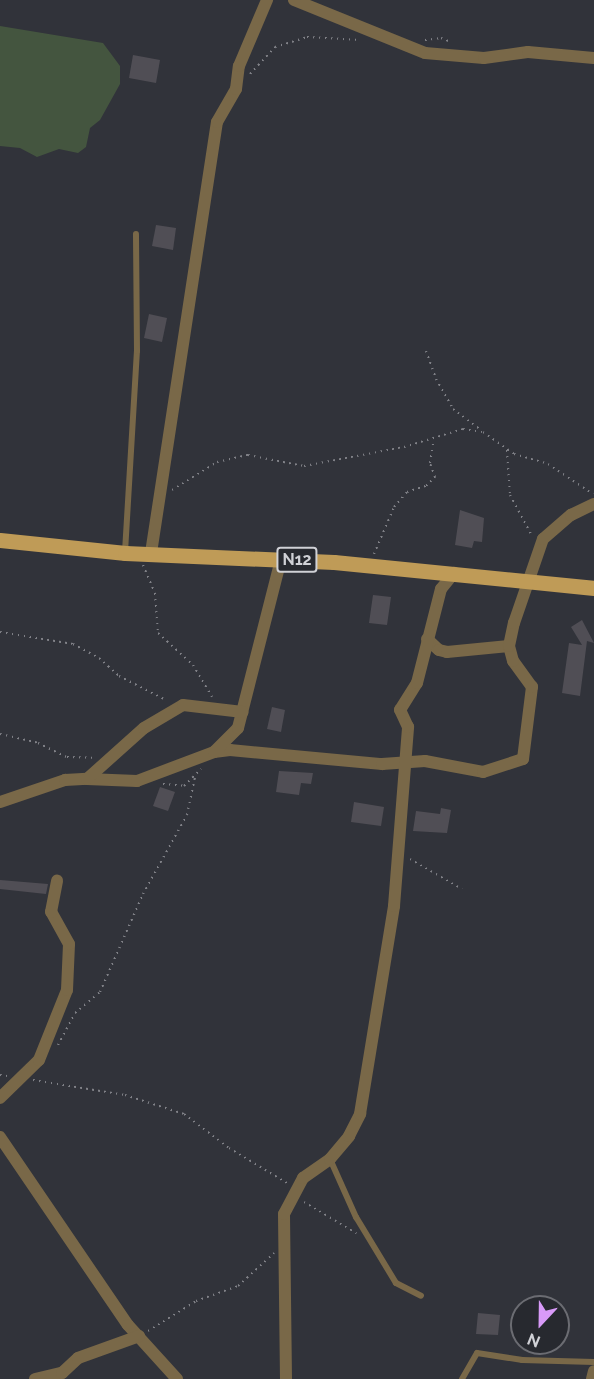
<!DOCTYPE html>
<html>
<head>
<meta charset="utf-8">
<style>
  body { margin:0 }
  #map { position:relative; width:594px; height:1379px; overflow:hidden; background:#31333a; font-family:Raleway,sans-serif }
  div>[style] { position:absolute }
  .green>* { inset:0; background:#44553f }
  .building>* { inset:0; background:#504e55 }
  .path>* { height:2px; margin-top:-1px; transform-origin:0; background:repeating-linear-gradient(90deg,#808187 0 1.5px,transparent 0 6px) }
  .service>* { height:6px; margin:-3px; padding:0 3px; transform-origin:3px; border-radius:3px; background:#796848 }
  .minor>* { height:12px; margin:-6px; padding:0 6px; transform-origin:6px; border-radius:6px; background:#796848 }
  .primary>* { height:15px; margin:-7.5px; padding:0 7.5px; transform-origin:7.5px; border-radius:7.5px; background:#bf9b57 }
  span { translate:-50% -50%; white-space:nowrap; text-align:center; line-height:1.15; -webkit-text-stroke:4.5px #27292f; paint-order:stroke }
  .shield-label span { padding:2px 4px; background:#27292f; border:2px solid; border-radius:4px; -webkit-text-stroke-width:0 }
  .shield-label { font-size:16px; color:#d0d1d6; font-weight:700 }
  .north { position:absolute; left:510px; top:1295px; width:60px; height:60px; box-sizing:border-box; background:#27292f; border:2px solid #6b6c72; border-radius:50%; rotate:202deg; font-size:16px; font-weight:700; line-height:24px; text-align:center; color:#d0d1d6 }
  .north::after { content:''; display:block; margin:auto; width:21px; height:27px; background:#d89af8; clip-path:polygon(50% 0,100% 100%,50% 72%,0 100%) }
</style>
</head>
<body>
<div id="map">
  <div class="green">
    <div style="clip-path:polygon(0 26px,103px 43px,120px 66px,120px 84px,100px 120px,90px 128px,86px 147px,78px 153px,59px 149px,37px 157px,20px 148px,0 146px)"></div>
  </div>
  <div class="building">
    <div style="clip-path:polygon(133px 55px,160px 60px,156px 83px,129px 78px)"></div>
    <div style="clip-path:polygon(156px 225px,176px 228px,173px 250px,152px 246px)"></div>
    <div style="clip-path:polygon(149px 314px,167px 318px,162px 342px,144px 338px)"></div>
    <div style="clip-path:polygon(460px 510px,484px 518px,482px 542px,474px 541px,472px 548px,455px 545px)"></div>
    <div style="clip-path:polygon(373px 595px,391px 597px,387px 625px,369px 623px)"></div>
    <div style="clip-path:polygon(582px 620px,594px 643px,587px 641px,580px 696px,562px 693px,569px 643px,582px 645px,571px 627px)"></div>
    <div style="clip-path:polygon(272px 707px,285px 710px,281px 732px,267px 729px)"></div>
    <div style="clip-path:polygon(279px 771px,313px 773px,311px 784px,301px 783px,299px 795px,276px 792px)"></div>
    <div style="clip-path:polygon(160px 787px,175px 792px,168px 811px,153px 806px)"></div>
    <div style="clip-path:polygon(354px 802px,384px 807px,381px 826px,351px 822px)"></div>
    <div style="clip-path:polygon(441px 808px,451px 810px,447px 833px,413px 831px,416px 811px,440px 814px)"></div>
    <div style="clip-path:polygon(0 880px,48px 884px,46px 894px,0 889px)"></div>
    <div style="clip-path:polygon(478px 1313px,500px 1315px,498px 1335px,476px 1334px)"></div>
  </div>
  <div class="path">
    <div style="left:425px;top:40px;width:16px;rotate:-7deg"></div>
    <div style="left:441px;top:38px;width:11px;rotate:22deg"></div>
    <div style="left:250px;top:74px;width:37px;rotate:-47deg"></div>
    <div style="left:275px;top:47px;width:34px;rotate:-17deg"></div>
    <div style="left:307px;top:37px;width:53px;rotate:3.2deg"></div>
    <div style="left:426px;top:351px;width:30px;rotate:70deg"></div>
    <div style="left:436px;top:379px;width:34px;rotate:60deg"></div>
    <div style="left:453px;top:409px;width:35px;rotate:37deg"></div>
    <div style="left:507px;top:450px;width:45px;rotate:86.2deg"></div>
    <div style="left:510px;top:495px;width:44px;rotate:61.7deg"></div>
    <div style="left:172px;top:490px;width:53px;rotate:-31.9deg"></div>
    <div style="left:217px;top:462px;width:32px;rotate:-13deg"></div>
    <div style="left:248px;top:455px;width:57px;rotate:11.1deg"></div>
    <div style="left:304px;top:466px;width:102px;rotate:-10.8deg"></div>
    <div style="left:404px;top:447px;width:62px;rotate:-17deg"></div>
    <div style="left:463px;top:429px;width:20px;rotate:9deg"></div>
    <div style="left:483px;top:432px;width:38px;rotate:35deg"></div>
    <div style="left:514px;top:454px;width:35px;rotate:16deg"></div>
    <div style="left:548px;top:464px;width:54px;rotate:33.7deg"></div>
    <div style="left:374px;top:554px;width:51px;rotate:-66.9deg"></div>
    <div style="left:394px;top:507px;width:20px;rotate:-49deg"></div>
    <div style="left:407px;top:492px;width:20px;rotate:-18deg"></div>
    <div style="left:426px;top:486px;width:13px;rotate:-45deg"></div>
    <div style="left:435px;top:477px;width:15px;rotate:-110deg"></div>
    <div style="left:430px;top:463px;width:24px;rotate:-81deg"></div>
    <div style="left:143px;top:565px;width:30px;rotate:67deg"></div>
    <div style="left:155px;top:593px;width:40px;rotate:85.7deg"></div>
    <div style="left:158px;top:633px;width:47px;rotate:42.4deg"></div>
    <div style="left:193px;top:665px;width:37px;rotate:59deg"></div>
    <div style="left:0;top:632px;width:74px;rotate:9.3deg"></div>
    <div style="left:73px;top:644px;width:30px;rotate:28deg"></div>
    <div style="left:99px;top:658px;width:27px;rotate:42deg"></div>
    <div style="left:119px;top:676px;width:53px;rotate:27.1deg"></div>
    <div style="left:0;top:734px;width:39px;rotate:13deg"></div>
    <div style="left:38px;top:743px;width:32px;rotate:26deg"></div>
    <div style="left:67px;top:757px;width:25px;rotate:2deg"></div>
    <div style="left:163px;top:784px;width:21px;rotate:5deg"></div>
    <div style="left:184px;top:786px;width:24px;rotate:-45deg"></div>
    <div style="left:410px;top:859px;width:60px;rotate:30deg"></div>
    <div style="left:58px;top:1045px;width:36px;rotate:-62deg"></div>
    <div style="left:75px;top:1013px;width:33px;rotate:-40deg"></div>
    <div style="left:100px;top:992px;width:107px;rotate:-66.3deg"></div>
    <div style="left:143px;top:894px;width:90px;rotate:-60.9deg"></div>
    <div style="left:187px;top:815px;width:39px;rotate:-78deg"></div>
    <div style="left:0;top:1075px;width:7px;rotate:8deg"></div>
    <div style="left:33px;top:1080px;width:93px;rotate:9.3deg"></div>
    <div style="left:125px;top:1095px;width:62px;rotate:17.9deg"></div>
    <div style="left:184px;top:1114px;width:56px;rotate:37.1deg"></div>
    <div style="left:229px;top:1148px;width:68px;rotate:31.1deg"></div>
    <div style="left:304px;top:1202px;width:61px;rotate:30.8deg"></div>
    <div style="left:148px;top:1331px;width:57px;rotate:-32deg"></div>
    <div style="left:196px;top:1301px;width:45px;rotate:-19.7deg"></div>
    <div style="left:238px;top:1286px;width:49px;rotate:-42.5deg"></div>
  </div>
  <div class="service">
    <div style="left:125px;top:552px;width:201px;rotate:-86.6deg"></div>
    <div style="left:137px;top:351px;width:117px;rotate:-90.5deg"></div>
    <div style="left:330px;top:1159px;width:64px;rotate:65.9deg"></div>
    <div style="left:356px;top:1217px;width:77px;rotate:58.8deg"></div>
    <div style="left:396px;top:1283px;width:28px;rotate:27deg"></div>
    <div style="left:462px;top:1379px;width:30px;rotate:-60deg"></div>
    <div style="left:477px;top:1353px;width:46px;rotate:8.8deg"></div>
    <div style="left:522px;top:1360px;width:72px;rotate:1.6deg"></div>
  </div>
  <div class="minor">
    <div style="left:294px;top:0;width:141px;rotate:22deg"></div>
    <div style="left:425px;top:53px;width:59px;rotate:4.8deg"></div>
    <div style="left:484px;top:58px;width:44px;rotate:-7.8deg"></div>
    <div style="left:528px;top:52px;width:66px;rotate:5.2deg"></div>
    <div style="left:151px;top:553px;width:436px;rotate:-81.3deg"></div>
    <div style="left:217px;top:122px;width:38px;rotate:-60deg"></div>
    <div style="left:236px;top:89px;width:23px;rotate:-83deg"></div>
    <div style="left:239px;top:66px;width:72px;rotate:-67deg"></div>
    <div style="left:427px;top:639px;width:16px;rotate:43deg"></div>
    <div style="left:439px;top:650px;width:8px;rotate:14deg"></div>
    <div style="left:447px;top:652px;width:62px;rotate:-5.5deg"></div>
    <div style="left:214px;top:752px;width:16px;rotate:-7deg"></div>
    <div style="left:230px;top:750px;width:153px;rotate:5.3deg"></div>
    <div style="left:382px;top:764px;width:43px;rotate:-4deg"></div>
    <div style="left:425px;top:761px;width:59px;rotate:10.7deg"></div>
    <div style="left:483px;top:772px;width:42px;rotate:-18deg"></div>
    <div style="left:523px;top:759px;width:73px;rotate:-82.9deg"></div>
    <div style="left:532px;top:687px;width:32px;rotate:-126deg"></div>
    <div style="left:513px;top:661px;width:16px;rotate:-105deg"></div>
    <div style="left:509px;top:646px;width:24px;rotate:-78deg"></div>
    <div style="left:514px;top:623px;width:89px;rotate:-71deg"></div>
    <div style="left:543px;top:539px;width:37px;rotate:-41deg"></div>
    <div style="left:571px;top:515px;width:25px;rotate:-26deg"></div>
    <div style="left:87px;top:779px;width:50px;rotate:2.3deg"></div>
    <div style="left:137px;top:781px;width:82px;rotate:-20.6deg"></div>
    <div style="left:214px;top:752px;width:34px;rotate:-45deg"></div>
    <div style="left:238px;top:728px;width:174px;rotate:-75.7deg"></div>
    <div style="left:0;top:802px;width:69px;rotate:-18.7deg"></div>
    <div style="left:65px;top:780px;width:22px;rotate:-3deg"></div>
    <div style="left:87px;top:779px;width:76px;rotate:-41.8deg"></div>
    <div style="left:144px;top:728px;width:45px;rotate:-30.5deg"></div>
    <div style="left:183px;top:705px;width:60px;rotate:6.7deg"></div>
    <div style="left:0;top:1098px;width:54px;rotate:-44.3deg"></div>
    <div style="left:39px;top:1060px;width:75px;rotate:-68.2deg"></div>
    <div style="left:67px;top:990px;width:46px;rotate:-87.5deg"></div>
    <div style="left:69px;top:944px;width:37px;rotate:-119deg"></div>
    <div style="left:51px;top:912px;width:32px;rotate:-79deg"></div>
    <div style="left:0;top:1137px;width:227px;rotate:55.8deg"></div>
    <div style="left:128px;top:1325px;width:73px;rotate:47.8deg"></div>
    <div style="left:35px;top:1379px;width:28px;rotate:-13deg"></div>
    <div style="left:62px;top:1373px;width:22px;rotate:-43deg"></div>
    <div style="left:78px;top:1358px;width:65px;rotate:-19.8deg"></div>
    <div style="left:286px;top:1379px;width:165px;rotate:-90.7deg"></div>
    <div style="left:284px;top:1214px;width:41px;rotate:-62.2deg"></div>
    <div style="left:303px;top:1178px;width:33px;rotate:-35deg"></div>
    <div style="left:330px;top:1159px;width:30px;rotate:-50deg"></div>
    <div style="left:349px;top:1136px;width:25px;rotate:-63deg"></div>
    <div style="left:360px;top:1114px;width:211px;rotate:-80.7deg"></div>
    <div style="left:394px;top:906px;width:180px;rotate:-85.5deg"></div>
    <div style="left:408px;top:727px;width:19px;rotate:-115deg"></div>
    <div style="left:400px;top:710px;width:32px;rotate:-58deg"></div>
    <div style="left:417px;top:683px;width:97px;rotate:-75.7deg"></div>
    <div style="left:441px;top:589px;width:21px;rotate:-51deg"></div>
    <div style="left:592px;top:1379px;width:8px;rotate:-76deg"></div>
  </div>
  <div class="primary">
    <div style="left:0;top:540px;width:126px;rotate:5.9deg"></div>
    <div style="left:125px;top:553px;width:209px;rotate:2.5deg"></div>
    <div style="left:334px;top:562px;width:261px;rotate:5.7deg"></div>
  </div>
  <div class="shield-label">
    <span style="left:297px;top:560px">N12</span>
  </div>
  <div class="north">N</div>
</div>
</body>
</html>
